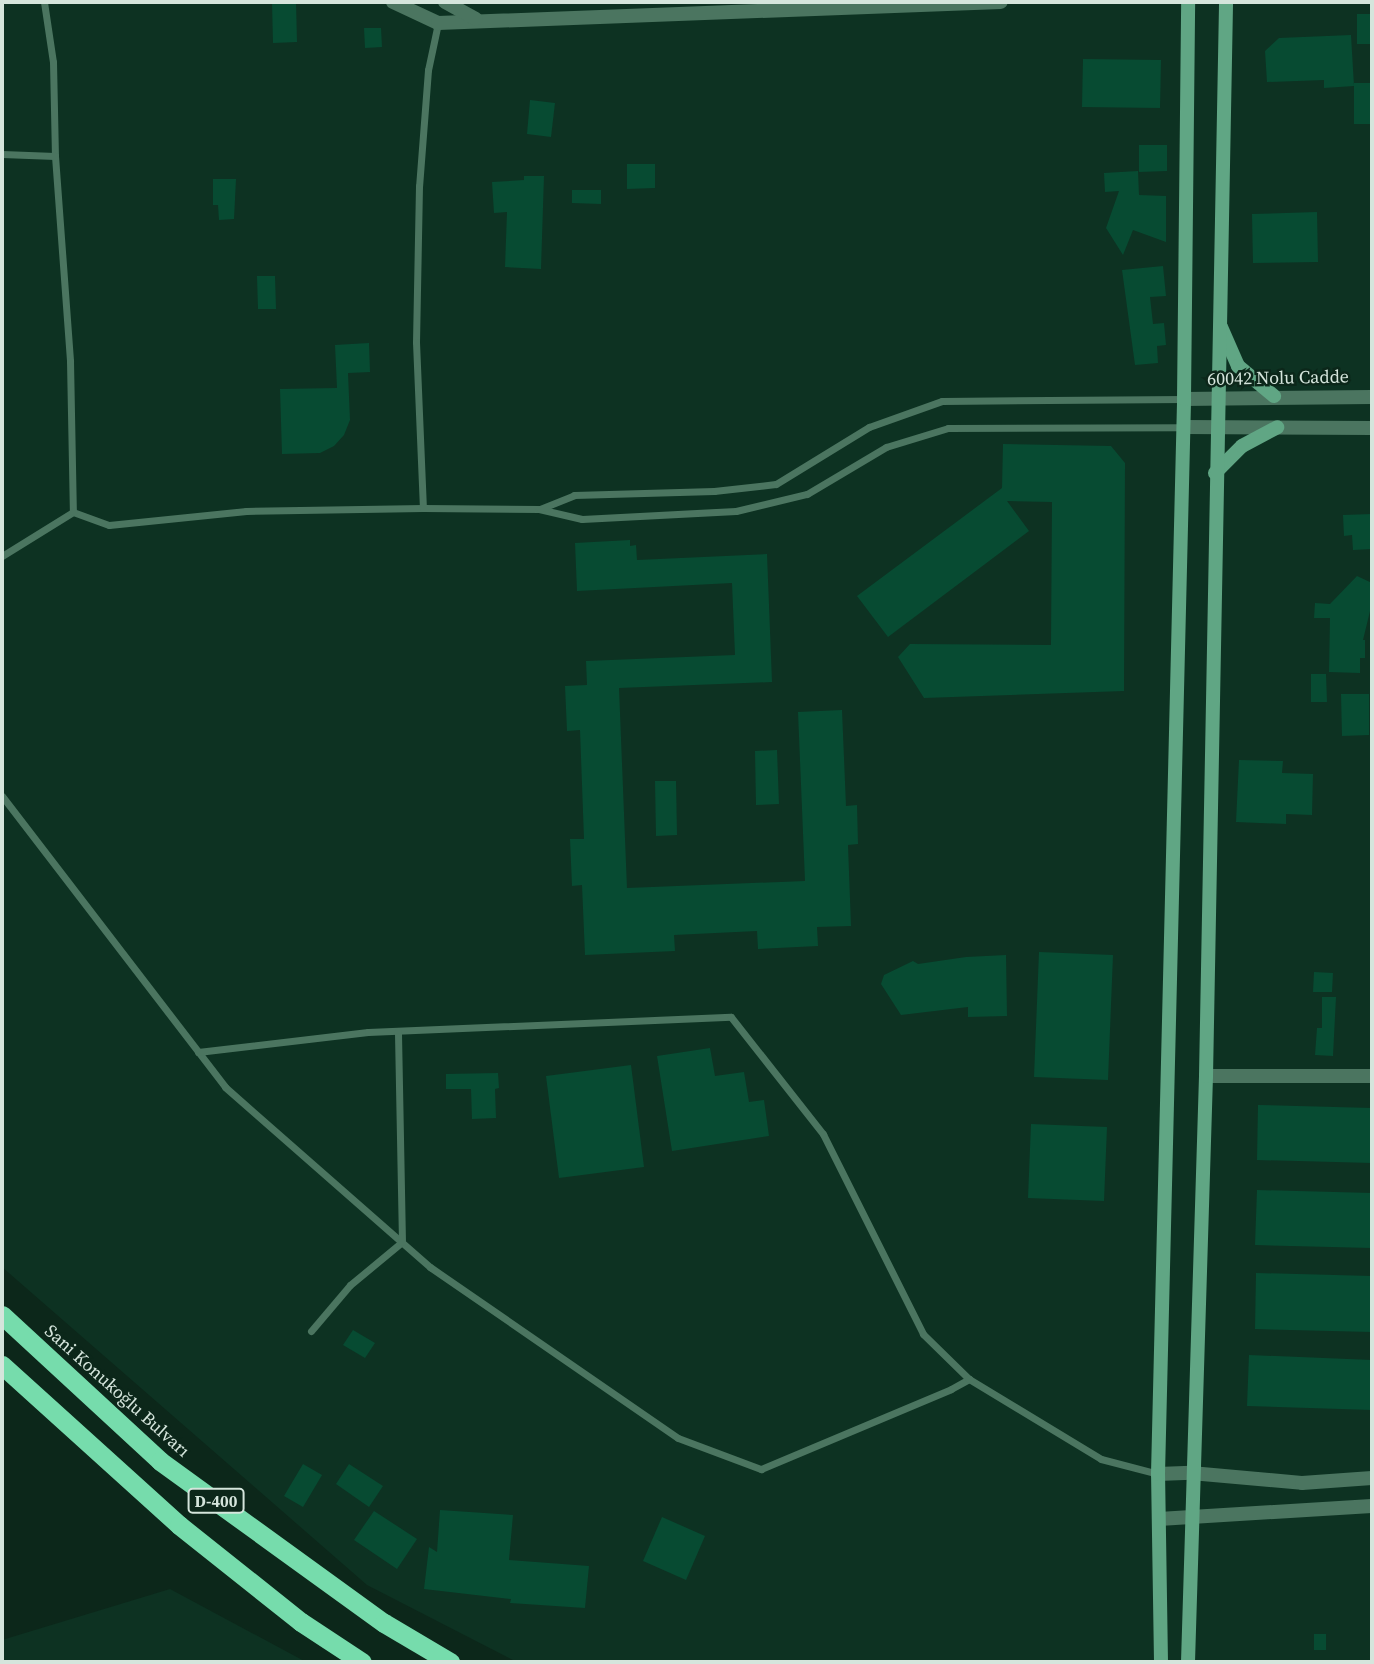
<!DOCTYPE html>
<html>
<head>
<meta charset="utf-8">
<style>
  body { margin:0 }
  #map { position:relative; width:1374px; height:1664px; overflow:hidden; background:#0c271a; font-family:"Source Serif 4",serif }
  div>[style] { position:absolute }
  .built>* { inset:0; background:#0d3222 }
  .building>* { inset:0; background:#074b32 }
  .service>* { height:7px; margin:-3.5px; padding:0 3.5px; transform-origin:3.5px; border-radius:3.5px; background:#4b7560 }
  .minor>* { height:14px; margin:-7px; padding:0 7px; transform-origin:7px; border-radius:7px; background:#4b7560 }
  .tertiary>* { height:14px; margin:-7px; padding:0 7px; transform-origin:7px; border-radius:7px; background:#4b7560 }
  .secondary>* { height:14px; margin:-7px; padding:0 7px; transform-origin:7px; border-radius:7px; background:#60a684 }
  .trunk>* { height:19px; margin:-9.5px; padding:0 9.5px; transform-origin:9.5px; border-radius:9.5px; background:#76dcac }
  span { translate:-50% -50%; white-space:nowrap; text-align:center; line-height:1.15; -webkit-text-stroke:5px #0c271a; paint-order:stroke }
  .shield-label span { padding:2px 5px; background:#0c271a; border:2px solid; border-radius:5px; -webkit-text-stroke-width:0 }
  .shield-label { font-size:16px; color:#d5e5dc; font-weight:700 }
  .street-label { font-size:18px; color:#d5e5dc }
  .frame { position:absolute; inset:0; border:4px solid #d5e5dc; pointer-events:none }
</style>
</head>
<body>
<div id="map">
  <div class="built">
    <div style="clip-path:polygon(2px 2px,1372px 2px,1372px 1662px,517px 1662px,367px 1585px,2px 1267px)"></div>
    <div style="clip-path:polygon(170px 1589px,306px 1662px,2px 1662px,2px 1640px)"></div>
  </div>
  <div class="building">
    <div style="clip-path:polygon(272px 2px,296px 2px,297px 42px,273px 43px)"></div>
    <div style="clip-path:polygon(1357px 14px,1372px 14px,1372px 44px,1357px 44px)"></div>
    <div style="clip-path:polygon(364px 28px,381px 28px,382px 47px,365px 48px)"></div>
    <div style="clip-path:polygon(1351px 35px,1354px 86px,1324px 88px,1324px 80px,1267px 82px,1265px 51px,1279px 38px)"></div>
    <div style="clip-path:polygon(1083px 59px,1161px 60px,1160px 108px,1082px 107px)"></div>
    <div style="clip-path:polygon(1354px 83px,1372px 83px,1372px 124px,1354px 124px)"></div>
    <div style="clip-path:polygon(530px 100px,555px 103px,551px 137px,527px 134px)"></div>
    <div style="clip-path:polygon(1139px 145px,1167px 145px,1167px 171px,1139px 172px)"></div>
    <div style="clip-path:polygon(627px 164px,655px 164px,655px 188px,627px 189px)"></div>
    <div style="clip-path:polygon(1138px 171px,1139px 195px,1166px 196px,1166px 242px,1133px 230px,1123px 255px,1106px 228px,1119px 191px,1105px 192px,1104px 173px)"></div>
    <div style="clip-path:polygon(524px 176px,544px 176px,541px 269px,505px 267px,507px 212px,494px 213px,492px 182px,524px 180px)"></div>
    <div style="clip-path:polygon(213px 179px,236px 179px,234px 219px,219px 220px,218px 205px,213px 205px)"></div>
    <div style="clip-path:polygon(572px 190px,601px 190px,601px 204px,572px 203px)"></div>
    <div style="clip-path:polygon(1317px 212px,1318px 262px,1253px 263px,1252px 214px)"></div>
    <div style="clip-path:polygon(1163px 266px,1166px 296px,1150px 297px,1153px 324px,1164px 323px,1166px 345px,1157px 346px,1158px 363px,1135px 365px,1122px 270px)"></div>
    <div style="clip-path:polygon(257px 276px,275px 276px,276px 309px,258px 309px)"></div>
    <div style="clip-path:polygon(369px 343px,370px 372px,348px 373px,350px 420px,344px 435px,334px 446px,320px 453px,282px 454px,280px 389px,337px 388px,335px 345px)"></div>
    <div style="clip-path:polygon(1003px 444px,1111px 446px,1125px 463px,1124px 691px,924px 698px,898px 657px,910px 644px,1051px 645px,1052px 502px,1007px 501px,1029px 531px,888px 637px,857px 596px,1002px 488px)"></div>
    <div style="clip-path:polygon(1372px 514px,1372px 549px,1353px 550px,1352px 535px,1344px 536px,1343px 515px)"></div>
    <div style="clip-path:polygon(630px 540px,630px 546px,636px 545px,637px 560px,767px 554px,772px 682px,619px 688px,627px 888px,805px 881px,798px 712px,842px 710px,846px 806px,857px 805px,858px 844px,848px 845px,851px 926px,817px 927px,818px 946px,758px 949px,757px 931px,674px 935px,675px 951px,585px 955px,582px 885px,572px 886px,570px 839px,584px 839px,580px 730px,567px 731px,565px 686px,587px 685px,586px 661px,735px 655px,732px 583px,577px 591px,575px 543px)"></div>
    <div style="clip-path:polygon(1357px 576px,1372px 583px,1372px 603px,1363px 640px,1365px 640px,1365px 658px,1360px 658px,1360px 673px,1329px 672px,1330px 618px,1314px 618px,1315px 603px,1330px 604px)"></div>
    <div style="clip-path:polygon(1311px 674px,1326px 674px,1327px 702px,1311px 702px)"></div>
    <div style="clip-path:polygon(1341px 694px,1369px 694px,1369px 735px,1342px 736px)"></div>
    <div style="clip-path:polygon(777px 750px,779px 804px,756px 805px,755px 751px)"></div>
    <div style="clip-path:polygon(1239px 760px,1283px 761px,1282px 773px,1313px 774px,1312px 815px,1286px 814px,1286px 824px,1236px 822px)"></div>
    <div style="clip-path:polygon(655px 781px,676px 781px,677px 835px,656px 836px)"></div>
    <div style="clip-path:polygon(1039px 952px,1113px 955px,1108px 1080px,1034px 1077px)"></div>
    <div style="clip-path:polygon(1006px 955px,1007px 1016px,968px 1017px,968px 1007px,901px 1015px,881px 984px,884px 975px,913px 961px,918px 964px,966px 957px)"></div>
    <div style="clip-path:polygon(1314px 972px,1333px 973px,1332px 992px,1313px 992px)"></div>
    <div style="clip-path:polygon(1322px 997px,1336px 997px,1333px 1056px,1315px 1055px,1317px 1028px,1322px 1028px)"></div>
    <div style="clip-path:polygon(710px 1048px,715px 1076px,744px 1072px,749px 1102px,764px 1100px,769px 1136px,672px 1151px,657px 1056px)"></div>
    <div style="clip-path:polygon(631px 1065px,644px 1167px,559px 1178px,546px 1076px)"></div>
    <div style="clip-path:polygon(498px 1073px,499px 1088px,495px 1089px,496px 1118px,472px 1119px,471px 1089px,446px 1089px,446px 1074px)"></div>
    <div style="clip-path:polygon(1258px 1105px,1372px 1108px,1372px 1163px,1257px 1160px)"></div>
    <div style="clip-path:polygon(1031px 1124px,1107px 1127px,1104px 1201px,1028px 1198px)"></div>
    <div style="clip-path:polygon(1257px 1190px,1372px 1193px,1372px 1248px,1255px 1245px)"></div>
    <div style="clip-path:polygon(1256px 1273px,1372px 1276px,1372px 1332px,1255px 1329px)"></div>
    <div style="clip-path:polygon(353px 1330px,375px 1343px,365px 1358px,343px 1345px)"></div>
    <div style="clip-path:polygon(1249px 1355px,1372px 1360px,1372px 1410px,1247px 1406px)"></div>
    <div style="clip-path:polygon(303px 1464px,322px 1475px,303px 1507px,284px 1496px)"></div>
    <div style="clip-path:polygon(349px 1464px,383px 1486px,369px 1507px,336px 1484px)"></div>
    <div style="clip-path:polygon(440px 1510px,513px 1515px,509px 1560px,589px 1566px,585px 1608px,510px 1603px,511px 1599px,424px 1589px,429px 1547px,437px 1552px)"></div>
    <div style="clip-path:polygon(374px 1511px,417px 1539px,397px 1569px,354px 1540px)"></div>
    <div style="clip-path:polygon(662px 1517px,705px 1536px,686px 1580px,643px 1561px)"></div>
    <div style="clip-path:polygon(1314px 1634px,1326px 1634px,1326px 1650px,1314px 1650px)"></div>
  </div>
  <div class="service">
    <div style="left:44px;top:2px;width:61px;rotate:81.5deg"></div>
    <div style="left:53px;top:62px;width:94px;rotate:88.8deg"></div>
    <div style="left:55px;top:156px;width:206px;rotate:85.8deg"></div>
    <div style="left:70px;top:361px;width:151px;rotate:88.9deg"></div>
    <div style="left:73px;top:512px;width:38px;rotate:20deg"></div>
    <div style="left:109px;top:525px;width:138px;rotate:-5.8deg"></div>
    <div style="left:246px;top:511px;width:177px;rotate:-1deg"></div>
    <div style="left:438px;top:23px;width:48px;rotate:102deg"></div>
    <div style="left:428px;top:70px;width:116px;rotate:94.4deg"></div>
    <div style="left:419px;top:186px;width:156px;rotate:91.1deg"></div>
    <div style="left:416px;top:342px;width:166px;rotate:87.6deg"></div>
    <div style="left:423px;top:508px;width:116px;rotate:0.5deg"></div>
    <div style="left:539px;top:509px;width:44px;rotate:13.1deg"></div>
    <div style="left:582px;top:519px;width:154px;rotate:-3deg"></div>
    <div style="left:736px;top:511px;width:73px;rotate:-13.5deg"></div>
    <div style="left:807px;top:494px;width:92px;rotate:-30.7deg"></div>
    <div style="left:886px;top:447px;width:65px;rotate:-17deg"></div>
    <div style="left:948px;top:428px;width:235px;rotate:-0.2deg"></div>
    <div style="left:2px;top:154px;width:53px;rotate:2.2deg"></div>
    <div style="left:540px;top:509px;width:37px;rotate:-22deg"></div>
    <div style="left:574px;top:495px;width:140px;rotate:-1.6deg"></div>
    <div style="left:714px;top:491px;width:62px;rotate:-6.4deg"></div>
    <div style="left:776px;top:484px;width:109px;rotate:-31.5deg"></div>
    <div style="left:869px;top:427px;width:77px;rotate:-19.6deg"></div>
    <div style="left:942px;top:401px;width:242px;rotate:-0.5deg"></div>
    <div style="left:2px;top:556px;width:84px;rotate:-31.8deg"></div>
    <div style="left:2px;top:796px;width:367px;rotate:52.5deg"></div>
    <div style="left:225px;top:1087px;width:273px;rotate:41.3deg"></div>
    <div style="left:430px;top:1267px;width:301px;rotate:34.6deg"></div>
    <div style="left:678px;top:1438px;width:89px;rotate:20.5deg"></div>
    <div style="left:761px;top:1469px;width:206px;rotate:-22.8deg"></div>
    <div style="left:951px;top:1389px;width:21px;rotate:-29deg"></div>
    <div style="left:198px;top:1052px;width:171px;rotate:-6.7deg"></div>
    <div style="left:368px;top:1032px;width:363px;rotate:-2.4deg"></div>
    <div style="left:731px;top:1017px;width:149px;rotate:51.8deg"></div>
    <div style="left:823px;top:1134px;width:224px;rotate:63.4deg"></div>
    <div style="left:923px;top:1334px;width:64px;rotate:44.4deg"></div>
    <div style="left:969px;top:1379px;width:154px;rotate:31.2deg"></div>
    <div style="left:1101px;top:1459px;width:59px;rotate:14.7deg"></div>
    <div style="left:311px;top:1331px;width:60px;rotate:-49.7deg"></div>
    <div style="left:350px;top:1285px;width:67px;rotate:-39.6deg"></div>
    <div style="left:402px;top:1242px;width:211px;rotate:-91.1deg"></div>
  </div>
  <div class="minor">
    <div style="left:393px;top:2px;width:50px;rotate:25deg"></div>
    <div style="left:438px;top:23px;width:563px;rotate:-2.14deg"></div>
    <div style="left:445px;top:2px;width:35px;rotate:29deg"></div>
    <div style="left:1206px;top:1076px;width:166px"></div>
  </div>
  <div class="tertiary">
    <div style="left:1184px;top:399px;width:188px;rotate:-0.6deg"></div>
    <div style="left:1184px;top:427px;width:188px;rotate:0.3deg"></div>
    <div style="left:1158px;top:1474px;width:33px;rotate:-2deg"></div>
    <div style="left:1191px;top:1473px;width:111px;rotate:5.1deg"></div>
    <div style="left:1302px;top:1483px;width:70px;rotate:-4.1deg"></div>
    <div style="left:1159px;top:1519px;width:213px;rotate:-3.5deg"></div>
  </div>
  <div class="secondary">
    <div style="left:1221px;top:327px;width:43px;rotate:66.4deg"></div>
    <div style="left:1238px;top:366px;width:47px;rotate:39.8deg"></div>
    <div style="left:1215px;top:473px;width:38px;rotate:-45deg"></div>
    <div style="left:1242px;top:446px;width:40px;rotate:-28deg"></div>
    <div style="left:1161px;top:1662px;width:188px;rotate:-90.9deg"></div>
    <div style="left:1158px;top:1474px;width:1075px;rotate:-88.61deg"></div>
    <div style="left:1184px;top:399px;width:397px;rotate:-89.4deg"></div>
    <div style="left:1188px;top:1662px;width:586px;rotate:-88.24deg"></div>
    <div style="left:1206px;top:1076px;width:1074px;rotate:-88.93deg"></div>
  </div>
  <div class="trunk">
    <div style="left:2px;top:1315px;width:215px;rotate:42.7deg"></div>
    <div style="left:160px;top:1461px;width:276px;rotate:35.9deg"></div>
    <div style="left:384px;top:1623px;width:77px;rotate:30.6deg"></div>
    <div style="left:2px;top:1365px;width:239px;rotate:42.1deg"></div>
    <div style="left:179px;top:1525px;width:156px;rotate:38.5deg"></div>
    <div style="left:301px;top:1622px;width:73px;rotate:33.3deg"></div>
  </div>
  <div class="shield-label">
    <span style="left:216px;top:1501px">D-400</span>
  </div>
  <div class="street-label">
    <span style="left:1278px;top:378px;rotate:-1deg">60042 Nolu Cadde</span>
    <span style="left:117px;top:1391px;rotate:42deg">Sani Konukoğlu Bulvarı</span>
  </div>
  <div class="frame"></div>
</div>
</body>
</html>
